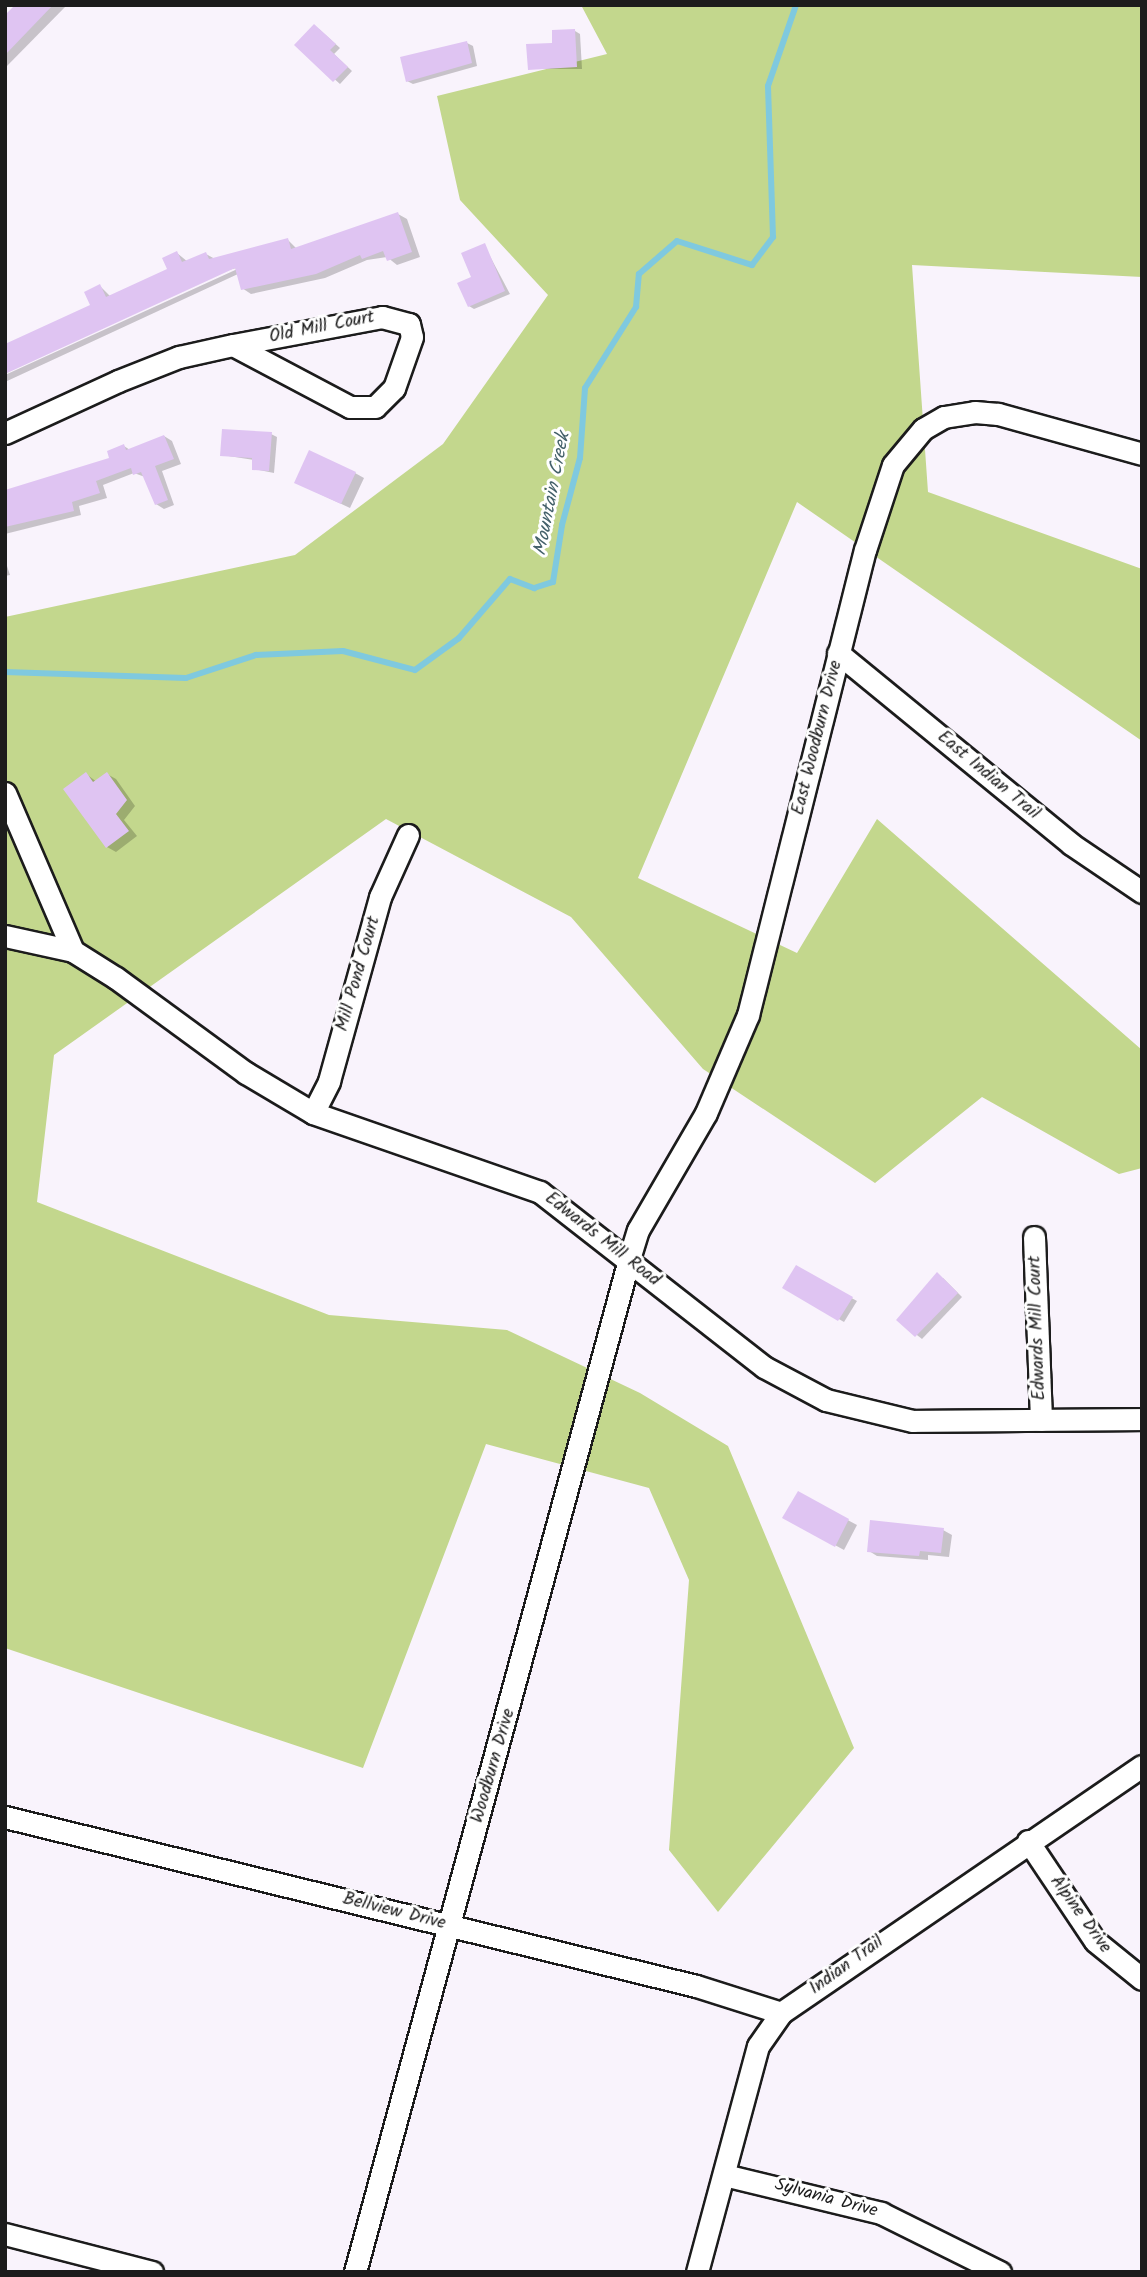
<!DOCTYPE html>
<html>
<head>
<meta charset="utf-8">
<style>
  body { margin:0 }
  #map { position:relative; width:1147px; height:2277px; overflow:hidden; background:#f9f3fc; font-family:Kalam,sans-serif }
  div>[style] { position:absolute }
  .green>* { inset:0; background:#c3d78d }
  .shadow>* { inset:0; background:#0003 }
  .stream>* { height:6px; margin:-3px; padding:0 3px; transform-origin:3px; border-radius:3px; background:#7fc9df }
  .building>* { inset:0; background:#dfc4f2 }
  .roads { filter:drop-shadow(2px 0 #1c1c1c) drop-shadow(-2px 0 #1c1c1c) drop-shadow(0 2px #1c1c1c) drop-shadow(0 -2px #1c1c1c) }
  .minor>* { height:21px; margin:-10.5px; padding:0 10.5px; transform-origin:10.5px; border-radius:10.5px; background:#fff }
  span { translate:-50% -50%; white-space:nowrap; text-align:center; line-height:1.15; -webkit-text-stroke:6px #fff; paint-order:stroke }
  .street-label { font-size:18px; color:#1c1c1c }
  .water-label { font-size:19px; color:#44616a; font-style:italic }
  .frame { position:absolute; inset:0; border:7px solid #1c1c1c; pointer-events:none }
</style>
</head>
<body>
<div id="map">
  <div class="green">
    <div style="clip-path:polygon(581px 5px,1142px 5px,1142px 277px,912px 265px,928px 492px,1142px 569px,1142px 741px,797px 502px,638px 878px,797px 953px,877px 819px,1142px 1050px,1142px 1168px,1119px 1174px,982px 1097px,875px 1183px,703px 1069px,571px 917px,386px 819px,54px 1055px,37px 1202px,329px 1315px,507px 1330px,640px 1393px,728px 1446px,854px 1748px,718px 1912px,669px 1850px,689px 1580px,649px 1488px,486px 1444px,363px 1768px,5px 1648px,5px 617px,295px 555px,443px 444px,548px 295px,460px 200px,437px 96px,607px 54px)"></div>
  </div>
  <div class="shadow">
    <div style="clip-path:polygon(17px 5px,67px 5px,5px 68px,5px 25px)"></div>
    <div style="clip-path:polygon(319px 29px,340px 48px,334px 54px,352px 71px,340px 84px,296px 45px)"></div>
    <div style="clip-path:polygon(575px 31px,580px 34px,582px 69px,529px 69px)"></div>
    <div style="clip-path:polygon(467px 43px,473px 46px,477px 66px,413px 84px,407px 81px)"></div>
    <div style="clip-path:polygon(398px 214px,407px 219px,420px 257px,397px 265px,387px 257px,367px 260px,325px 278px,251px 294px,242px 288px,238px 274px,5px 382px,5px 375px,244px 266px,93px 306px,100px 286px,111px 297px,169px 270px,177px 253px,188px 262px,206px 254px,215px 259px,288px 240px,297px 249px)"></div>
    <div style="clip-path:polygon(484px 245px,510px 294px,474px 309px,469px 306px,473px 278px)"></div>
    <div style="clip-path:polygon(271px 434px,277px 437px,274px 473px,254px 469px,254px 460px,222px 455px)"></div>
    <div style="clip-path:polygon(164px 436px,172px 441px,181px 464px,162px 471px,174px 505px,164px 509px,156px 504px,145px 477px,134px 473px,103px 485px,107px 498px,79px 506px,81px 515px,5px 534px,5px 506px,112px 459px,124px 446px,130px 450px)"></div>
    <div style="clip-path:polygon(355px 473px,364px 478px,350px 508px,305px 487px)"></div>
    <div style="clip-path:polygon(5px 560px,10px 575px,5px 576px)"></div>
    <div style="clip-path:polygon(86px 774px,97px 782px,107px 774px,116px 779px,135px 806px,124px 820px,137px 836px,116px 852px,107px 847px)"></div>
    <div style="clip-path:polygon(797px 1268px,857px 1301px,844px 1322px,785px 1288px)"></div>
    <div style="clip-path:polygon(943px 1278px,962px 1297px,922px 1339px,898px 1320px)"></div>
    <div style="clip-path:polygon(799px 1494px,857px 1525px,844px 1550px,785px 1518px)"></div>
    <div style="clip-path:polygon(943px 1530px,952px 1535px,949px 1557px,928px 1555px,928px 1560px,877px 1556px,869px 1551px)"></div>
  </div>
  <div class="stream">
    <div style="left:5px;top:672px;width:181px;rotate:1.9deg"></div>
    <div style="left:186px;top:678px;width:74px;rotate:-18.2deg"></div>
    <div style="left:256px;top:655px;width:87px;rotate:-2.6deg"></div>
    <div style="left:343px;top:651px;width:74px;rotate:14.8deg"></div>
    <div style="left:415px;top:670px;width:54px;rotate:-36deg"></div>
    <div style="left:459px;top:638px;width:78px;rotate:-49.2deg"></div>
    <div style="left:510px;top:579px;width:26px;rotate:21deg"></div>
    <div style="left:534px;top:588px;width:20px;rotate:-18deg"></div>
    <div style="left:553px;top:582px;width:58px;rotate:-81deg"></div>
    <div style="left:562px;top:525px;width:69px;rotate:-75deg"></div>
    <div style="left:580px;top:458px;width:70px;rotate:-85.9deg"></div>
    <div style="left:585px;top:388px;width:96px;rotate:-57.8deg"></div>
    <div style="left:636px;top:307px;width:33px;rotate:-85deg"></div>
    <div style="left:639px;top:274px;width:50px;rotate:-41deg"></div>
    <div style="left:677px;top:241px;width:79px;rotate:17.7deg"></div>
    <div style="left:752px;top:265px;width:35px;rotate:-53deg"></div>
    <div style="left:773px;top:237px;width:151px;rotate:-91.9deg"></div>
    <div style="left:768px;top:86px;width:86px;rotate:-70.9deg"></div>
  </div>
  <div class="building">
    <div style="clip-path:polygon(15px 5px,53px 5px,5px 55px,5px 15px)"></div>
    <div style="clip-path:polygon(314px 24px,336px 44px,330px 50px,348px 67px,333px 82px,294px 45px)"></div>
    <div style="clip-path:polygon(575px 29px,577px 67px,528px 70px,526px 44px,552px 43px,552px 30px)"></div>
    <div style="clip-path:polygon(467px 41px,472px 63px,406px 82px,400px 57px)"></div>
    <div style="clip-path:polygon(398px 212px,412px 252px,387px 261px,383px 251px,362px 259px,360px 255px,316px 274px,241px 290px,235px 268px,5px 374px,5px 344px,90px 305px,84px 292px,100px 284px,106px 297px,167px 269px,162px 258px,177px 251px,182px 262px,206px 252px,209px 259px,288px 238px,291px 249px)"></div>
    <div style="clip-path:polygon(485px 243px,505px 291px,468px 307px,457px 283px,471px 277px,461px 253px)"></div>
    <div style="clip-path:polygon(222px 429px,272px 432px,269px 471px,252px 470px,252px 458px,220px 456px)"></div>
    <div style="clip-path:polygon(164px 435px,174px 459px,155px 466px,168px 500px,155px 505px,141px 472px,133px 475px,131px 468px,96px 481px,100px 493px,72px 502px,74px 511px,5px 527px,5px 490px,109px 458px,107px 451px,124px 444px,126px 450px)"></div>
    <div style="clip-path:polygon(309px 450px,356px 472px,341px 504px,294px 483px)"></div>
    <div style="clip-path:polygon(86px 772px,93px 782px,107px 772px,127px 800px,116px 814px,129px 831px,106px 848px,63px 789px)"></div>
    <div style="clip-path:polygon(796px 1265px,853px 1297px,838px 1321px,782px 1288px)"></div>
    <div style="clip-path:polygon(937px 1272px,958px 1293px,915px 1337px,896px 1320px)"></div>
    <div style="clip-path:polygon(798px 1491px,849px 1519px,835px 1547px,782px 1518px)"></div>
    <div style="clip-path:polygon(870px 1520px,944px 1528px,941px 1553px,920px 1551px,919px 1556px,867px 1552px)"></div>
  </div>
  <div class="roads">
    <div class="minor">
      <div style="left:382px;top:317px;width:28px;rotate:15deg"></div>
      <div style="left:409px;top:324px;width:13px;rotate:77deg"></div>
      <div style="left:412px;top:337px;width:54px;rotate:109.4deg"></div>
      <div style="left:394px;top:388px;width:27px;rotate:135deg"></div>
      <div style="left:375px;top:407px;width:25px;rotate:180deg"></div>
      <div style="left:350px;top:407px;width:132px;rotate:-152.1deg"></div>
      <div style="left:233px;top:345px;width:152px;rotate:-10.6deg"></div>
      <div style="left:5px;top:433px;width:124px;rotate:-24.7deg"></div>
      <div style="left:118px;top:381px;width:66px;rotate:-21.5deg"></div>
      <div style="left:179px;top:357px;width:55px;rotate:-12.5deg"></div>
      <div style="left:838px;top:653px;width:301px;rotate:39.3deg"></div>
      <div style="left:1071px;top:844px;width:86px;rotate:34.1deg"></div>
      <div style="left:5px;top:793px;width:172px;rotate:66.7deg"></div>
      <div style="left:5px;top:936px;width:70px;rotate:12.4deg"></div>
      <div style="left:73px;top:951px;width:51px;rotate:32.1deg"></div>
      <div style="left:116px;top:978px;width:161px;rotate:36.2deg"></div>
      <div style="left:246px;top:1073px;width:78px;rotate:30.8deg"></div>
      <div style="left:313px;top:1113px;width:240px;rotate:19.2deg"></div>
      <div style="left:540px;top:1192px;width:284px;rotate:38deg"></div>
      <div style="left:764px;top:1367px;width:70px;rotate:28deg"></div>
      <div style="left:826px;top:1400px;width:89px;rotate:13.6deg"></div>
      <div style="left:913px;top:1421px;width:229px;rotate:-0.5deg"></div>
      <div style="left:313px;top:1113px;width:36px;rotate:-63deg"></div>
      <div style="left:329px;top:1081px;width:191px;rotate:-74.5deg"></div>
      <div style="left:380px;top:897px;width:68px;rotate:-65.7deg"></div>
      <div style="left:1034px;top:1237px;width:183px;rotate:87.8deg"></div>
      <div style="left:5px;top:1817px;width:711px;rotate:13.74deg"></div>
      <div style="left:696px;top:1986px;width:89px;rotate:17.6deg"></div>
      <div style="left:1028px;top:1841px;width:120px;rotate:56.2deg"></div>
      <div style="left:1095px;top:1941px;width:60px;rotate:39deg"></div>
      <div style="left:724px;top:2175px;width:162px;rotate:13.6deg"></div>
      <div style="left:881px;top:2213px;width:133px;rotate:26.4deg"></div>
      <div style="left:5px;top:2234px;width:152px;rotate:14.5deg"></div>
      <div style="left:355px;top:2272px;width:1049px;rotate:-74.86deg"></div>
      <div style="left:629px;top:1259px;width:30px;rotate:-73deg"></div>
      <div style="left:638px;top:1230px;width:135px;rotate:-59.8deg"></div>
      <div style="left:706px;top:1113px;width:107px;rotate:-66.8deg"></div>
      <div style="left:748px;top:1015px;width:479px;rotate:-75.9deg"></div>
      <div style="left:865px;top:550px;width:89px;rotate:-71.8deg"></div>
      <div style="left:893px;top:465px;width:47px;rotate:-50.2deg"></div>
      <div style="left:923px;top:429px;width:24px;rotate:-30deg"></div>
      <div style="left:944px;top:417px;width:31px;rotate:-9deg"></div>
      <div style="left:975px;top:412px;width:23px;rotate:5deg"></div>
      <div style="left:998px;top:414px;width:149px;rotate:15.5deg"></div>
      <div style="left:697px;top:2272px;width:234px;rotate:-74.9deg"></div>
      <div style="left:758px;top:2046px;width:40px;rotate:-55.1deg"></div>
      <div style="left:781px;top:2013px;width:437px;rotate:-34.4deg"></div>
    </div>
  </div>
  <div class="street-label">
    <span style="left:322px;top:328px;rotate:-11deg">Old Mill Court</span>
    <span style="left:818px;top:738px;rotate:-76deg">East Woodburn Drive</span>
    <span style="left:988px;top:776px;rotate:40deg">East Indian Trail</span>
    <span style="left:359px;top:974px;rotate:-74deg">Mill Pond Court</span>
    <span style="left:602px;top:1240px;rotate:38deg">Edwards Mill Road</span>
    <span style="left:1038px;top:1328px;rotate:-92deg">Edwards Mill Court</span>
    <span style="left:494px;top:1766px;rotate:-74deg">Woodburn Drive</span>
    <span style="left:394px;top:1912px;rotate:14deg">Bellview Drive</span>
    <span style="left:1080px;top:1915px;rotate:54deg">Alpine Drive</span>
    <span style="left:847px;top:1966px;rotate:-36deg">Indian Trail</span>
    <span style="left:826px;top:2199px;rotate:15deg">Sylvania Drive</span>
  </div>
  <div class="water-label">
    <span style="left:553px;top:494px;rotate:-79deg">Mountain Creek</span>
  </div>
  <div class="frame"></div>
</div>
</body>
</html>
